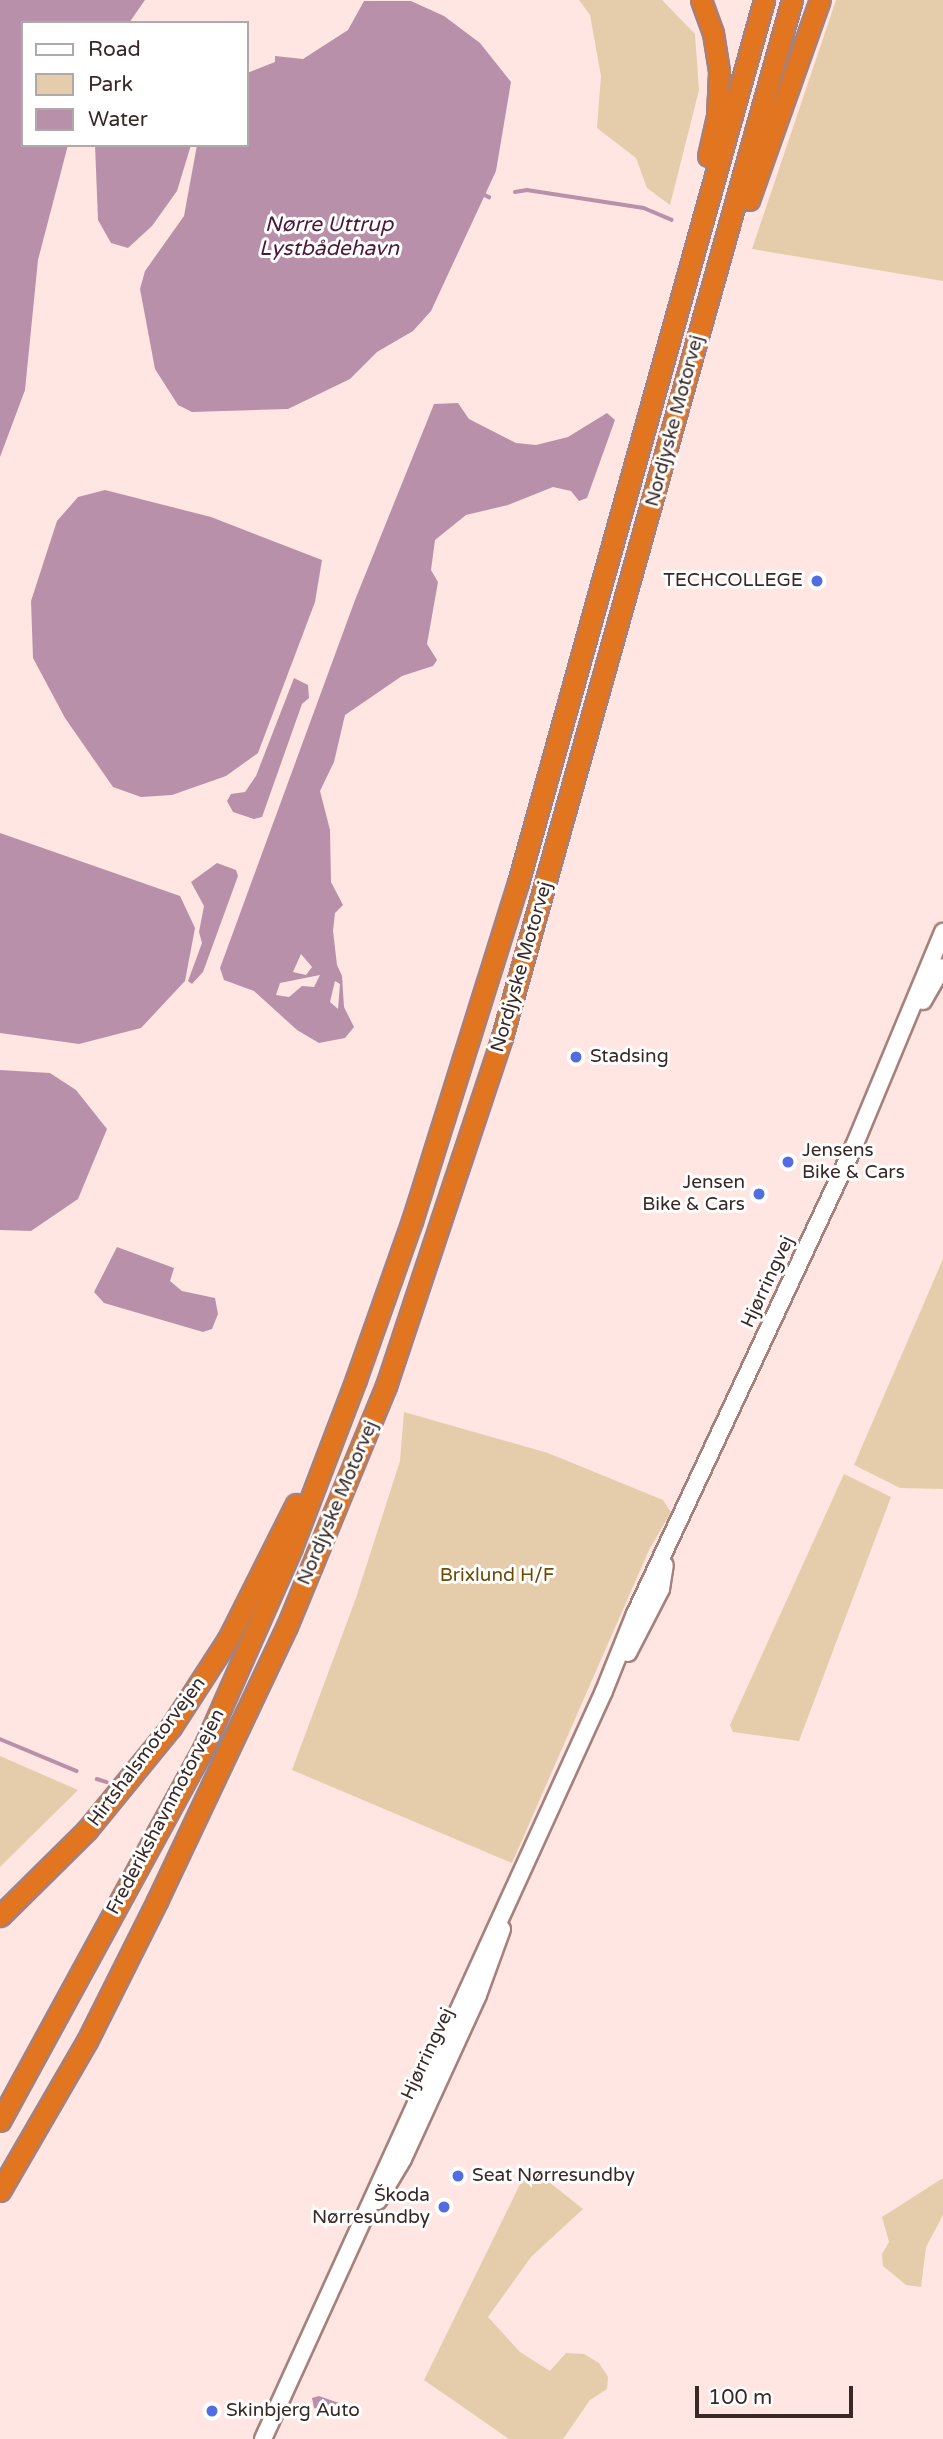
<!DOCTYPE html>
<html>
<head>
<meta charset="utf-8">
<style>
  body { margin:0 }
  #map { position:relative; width:943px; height:2439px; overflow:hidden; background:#ffe6e2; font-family:"Varela Round",sans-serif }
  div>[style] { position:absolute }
  .green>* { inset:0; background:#e5cdab }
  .water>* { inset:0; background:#b990a9 }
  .stream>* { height:3.5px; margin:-1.75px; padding:0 1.75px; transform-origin:1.75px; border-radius:1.75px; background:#b990a9 }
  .roads { filter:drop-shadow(2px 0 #a6817c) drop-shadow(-2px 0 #a6817c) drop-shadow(0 2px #a6817c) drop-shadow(0 -2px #a6817c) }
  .secondary>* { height:16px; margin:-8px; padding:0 8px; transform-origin:8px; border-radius:8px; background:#fff }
  .motorway>* { height:19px; margin:-9.5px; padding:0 9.5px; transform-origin:9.5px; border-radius:9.5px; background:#e17520 }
  .dots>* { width:19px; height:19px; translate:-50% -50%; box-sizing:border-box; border:4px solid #fff; border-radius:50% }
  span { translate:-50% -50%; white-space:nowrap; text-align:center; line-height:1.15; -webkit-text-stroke:6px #fff; paint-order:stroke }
  .street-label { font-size:19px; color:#382826 }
  .poi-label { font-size:19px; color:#382826 }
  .right { translate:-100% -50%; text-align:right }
  .left { translate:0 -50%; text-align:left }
  .park-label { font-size:19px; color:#6e4a03 }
  .water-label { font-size:21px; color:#4b183c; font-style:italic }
  .legend { position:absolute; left:21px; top:21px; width:228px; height:126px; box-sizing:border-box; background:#fff; border:2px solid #afa9a8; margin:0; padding:9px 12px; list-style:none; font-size:21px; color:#382826 }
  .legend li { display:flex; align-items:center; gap:14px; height:35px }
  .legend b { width:35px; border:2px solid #afa9a8 }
  .scale { position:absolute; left:695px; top:2386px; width:158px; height:32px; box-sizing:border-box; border:4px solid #382826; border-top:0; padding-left:9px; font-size:21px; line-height:24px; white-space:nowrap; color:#382826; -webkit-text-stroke:5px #fff; paint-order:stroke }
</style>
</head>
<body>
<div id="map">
  <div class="green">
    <div style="clip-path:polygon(579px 0,662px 0,695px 34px,699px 90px,670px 205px,647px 188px,636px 158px,597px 128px,601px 76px,590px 15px)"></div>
    <div style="clip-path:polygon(836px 0,943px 0,943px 281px,752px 249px)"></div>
    <div style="clip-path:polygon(943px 1259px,943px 1489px,900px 1488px,854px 1465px)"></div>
    <div style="clip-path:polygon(404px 1412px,548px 1453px,663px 1500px,671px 1512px,649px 1550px,512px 1863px,292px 1770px,356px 1598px,400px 1461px)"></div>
    <div style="clip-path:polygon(844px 1474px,891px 1497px,799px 1741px,733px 1732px,730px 1725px)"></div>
    <div style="clip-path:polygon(0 1756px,78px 1790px,0 1867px)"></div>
    <div style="clip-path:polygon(529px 2166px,583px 2209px,531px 2257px,488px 2317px,520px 2352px,550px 2371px,566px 2353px,584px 2354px,599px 2363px,608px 2377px,607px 2389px,590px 2400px,563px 2439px,509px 2439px,424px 2380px)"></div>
    <div style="clip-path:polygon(943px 2178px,943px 2215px,926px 2247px,921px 2287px,906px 2285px,883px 2266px,882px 2254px,889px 2242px,882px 2217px)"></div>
  </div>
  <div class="water">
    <div style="clip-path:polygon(0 0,145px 0,129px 23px,23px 23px,23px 145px,68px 145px,38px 260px,25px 390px,0 457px)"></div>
    <div style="clip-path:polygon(364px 1px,411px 1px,444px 16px,480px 43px,511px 82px,496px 171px,431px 311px,413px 331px,377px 352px,350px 379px,288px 409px,192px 412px,178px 405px,155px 369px,140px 289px,145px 271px,184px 216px,197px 145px,247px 145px,247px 73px,275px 62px,275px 56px,303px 59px,348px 30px)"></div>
    <div style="clip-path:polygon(95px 145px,191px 145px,177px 191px,152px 226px,128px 248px,111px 243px,98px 220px)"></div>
    <div style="clip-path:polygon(evenodd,458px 403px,469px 419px,516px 443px,536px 445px,568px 437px,607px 413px,615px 420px,587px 498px,579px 501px,571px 491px,553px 487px,508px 505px,466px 515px,435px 540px,431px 570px,438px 582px,427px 644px,437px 660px,433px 666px,402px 676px,345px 715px,334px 762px,320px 791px,330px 830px,331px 882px,343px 905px,335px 913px,333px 931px,337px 965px,342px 976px,344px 1007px,354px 1027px,345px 1038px,319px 1043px,297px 1030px,254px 991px,224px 980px,220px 968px,355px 600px,434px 404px,458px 403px,301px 954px,312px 967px,306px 975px,293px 972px,301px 954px,458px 403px,320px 975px,314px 987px,302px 986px,289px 997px,276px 995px,280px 983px,320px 975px,458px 403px,335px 981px,340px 984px,338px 1009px,330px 1002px,335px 981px)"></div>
    <div style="clip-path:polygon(105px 490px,211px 517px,322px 560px,315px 602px,258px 753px,226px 776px,172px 795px,141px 797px,113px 787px,65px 718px,33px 658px,31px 601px,57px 521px,78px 497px)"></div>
    <div style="clip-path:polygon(294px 678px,308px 685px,309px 698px,302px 704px,262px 817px,254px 819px,233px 812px,227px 801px,231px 794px,245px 792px,256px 776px)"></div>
    <div style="clip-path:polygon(0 833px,180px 896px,195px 928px,185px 981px,141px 1028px,79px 1044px,0 1033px)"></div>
    <div style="clip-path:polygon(217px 863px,236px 870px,238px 876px,203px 972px,192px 984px,188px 981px,202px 943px,199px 932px,204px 906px,191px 882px)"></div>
    <div style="clip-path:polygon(0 1070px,50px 1073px,76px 1090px,107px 1129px,78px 1199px,31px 1231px,0 1230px)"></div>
    <div style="clip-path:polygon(117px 1247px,174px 1268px,170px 1281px,182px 1291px,215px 1298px,218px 1314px,212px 1329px,203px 1332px,104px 1303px,94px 1292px)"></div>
    <div style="clip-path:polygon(319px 2396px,339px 2403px,339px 2412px,314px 2408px,312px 2398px)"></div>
  </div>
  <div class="stream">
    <div style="left:515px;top:192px;width:12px;rotate:-9deg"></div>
    <div style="left:527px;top:190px;width:118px;rotate:8.7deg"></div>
    <div style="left:644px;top:208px;width:30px;rotate:23deg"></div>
    <div style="left:483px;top:194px;width:7px;rotate:27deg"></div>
    <div style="left:0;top:1739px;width:83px;rotate:22.6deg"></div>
    <div style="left:97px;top:1779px;width:10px;rotate:17deg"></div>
  </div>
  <div class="roads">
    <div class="secondary">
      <div style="left:923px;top:1001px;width:39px;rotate:-60deg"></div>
      <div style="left:628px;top:1653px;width:72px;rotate:-62.7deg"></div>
      <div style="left:661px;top:1589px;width:24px;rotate:-81deg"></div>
      <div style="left:378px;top:2201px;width:49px;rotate:-59.2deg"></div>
      <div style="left:403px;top:2159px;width:180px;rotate:-65.4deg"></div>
      <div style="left:478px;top:1995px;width:70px;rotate:-70deg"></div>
      <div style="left:263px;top:2439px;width:822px;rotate:-65.49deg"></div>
      <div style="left:604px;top:1691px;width:83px;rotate:-68.1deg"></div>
      <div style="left:635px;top:1614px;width:517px;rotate:-64.92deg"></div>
      <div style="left:854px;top:1146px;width:232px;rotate:-67.4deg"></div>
    </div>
    <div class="motorway">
      <div style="left:701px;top:0;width:35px;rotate:70deg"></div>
      <div style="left:713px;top:33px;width:39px;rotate:81deg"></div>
      <div style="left:719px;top:72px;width:44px;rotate:92.6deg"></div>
      <div style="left:717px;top:116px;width:41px;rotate:102.7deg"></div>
      <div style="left:749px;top:200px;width:212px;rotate:-70.5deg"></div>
      <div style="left:0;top:1916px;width:122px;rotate:-44.7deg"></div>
      <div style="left:87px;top:1830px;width:133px;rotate:-50.8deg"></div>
      <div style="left:171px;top:1727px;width:105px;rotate:-57.1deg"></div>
      <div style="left:228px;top:1639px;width:151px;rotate:-63.3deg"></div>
      <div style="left:0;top:2121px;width:424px;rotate:-61.4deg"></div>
      <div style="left:203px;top:1749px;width:221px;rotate:-66.2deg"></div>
      <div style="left:292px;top:1547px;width:180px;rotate:-69.1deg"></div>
      <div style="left:356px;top:1379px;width:168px;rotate:-70.5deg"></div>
      <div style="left:412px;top:1221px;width:354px;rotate:-72.6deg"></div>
      <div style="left:518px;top:883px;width:917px;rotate:-74.43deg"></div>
      <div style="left:0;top:2191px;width:173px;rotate:-59.9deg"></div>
      <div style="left:87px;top:2041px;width:157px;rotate:-63.4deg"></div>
      <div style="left:157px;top:1901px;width:304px;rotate:-64.7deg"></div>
      <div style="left:287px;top:1626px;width:260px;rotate:-67.6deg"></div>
      <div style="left:386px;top:1386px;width:368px;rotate:-71.6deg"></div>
      <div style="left:502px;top:1037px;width:1077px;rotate:-74.38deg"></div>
    </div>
  </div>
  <div class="dots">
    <div style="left:817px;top:581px;background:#526de2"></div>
    <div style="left:576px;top:1057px;background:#526de2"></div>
    <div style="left:788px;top:1162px;background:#526de2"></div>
    <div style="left:759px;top:1194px;background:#526de2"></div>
    <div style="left:458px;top:2176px;background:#526de2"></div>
    <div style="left:444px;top:2207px;background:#526de2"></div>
    <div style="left:212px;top:2411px;background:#526de2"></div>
  </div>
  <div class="street-label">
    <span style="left:675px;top:421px;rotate:-75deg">Nordjyske Motorvej</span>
    <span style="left:522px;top:967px;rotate:-74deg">Nordjyske Motorvej</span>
    <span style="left:768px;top:1282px;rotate:-65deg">Hjørringvej</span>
    <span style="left:338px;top:1503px;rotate:-67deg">Nordjyske Motorvej</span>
    <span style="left:147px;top:1752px;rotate:-53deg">Hirtshalsmotorvejen</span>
    <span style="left:166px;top:1812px;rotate:-62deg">Frederikshavnmotorvejen</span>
    <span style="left:428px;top:2054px;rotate:-65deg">Hjørringvej</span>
  </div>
  <div class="poi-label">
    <span class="right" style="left:803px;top:581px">TECHCOLLEGE</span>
    <span class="left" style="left:590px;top:1057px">Stadsing</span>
    <span class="left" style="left:802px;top:1162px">Jensens<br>Bike &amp; Cars</span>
    <span class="right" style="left:745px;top:1194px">Jensen<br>Bike &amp; Cars</span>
    <span class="left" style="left:472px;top:2176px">Seat Nørresundby</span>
    <span class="right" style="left:430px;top:2207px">Škoda<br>Nørresundby</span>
    <span class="left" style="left:226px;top:2411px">Skinbjerg Auto</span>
  </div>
  <div class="park-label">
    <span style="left:497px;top:1576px">Brixlund H/F</span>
  </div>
  <div class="water-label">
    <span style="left:329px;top:237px">Nørre Uttrup<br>Lystbådehavn</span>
  </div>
  <ul class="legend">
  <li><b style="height:9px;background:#fff"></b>Road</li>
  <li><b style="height:19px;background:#e5cdab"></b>Park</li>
  <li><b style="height:19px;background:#b990a9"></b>Water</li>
  </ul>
  <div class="scale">100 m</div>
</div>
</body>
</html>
